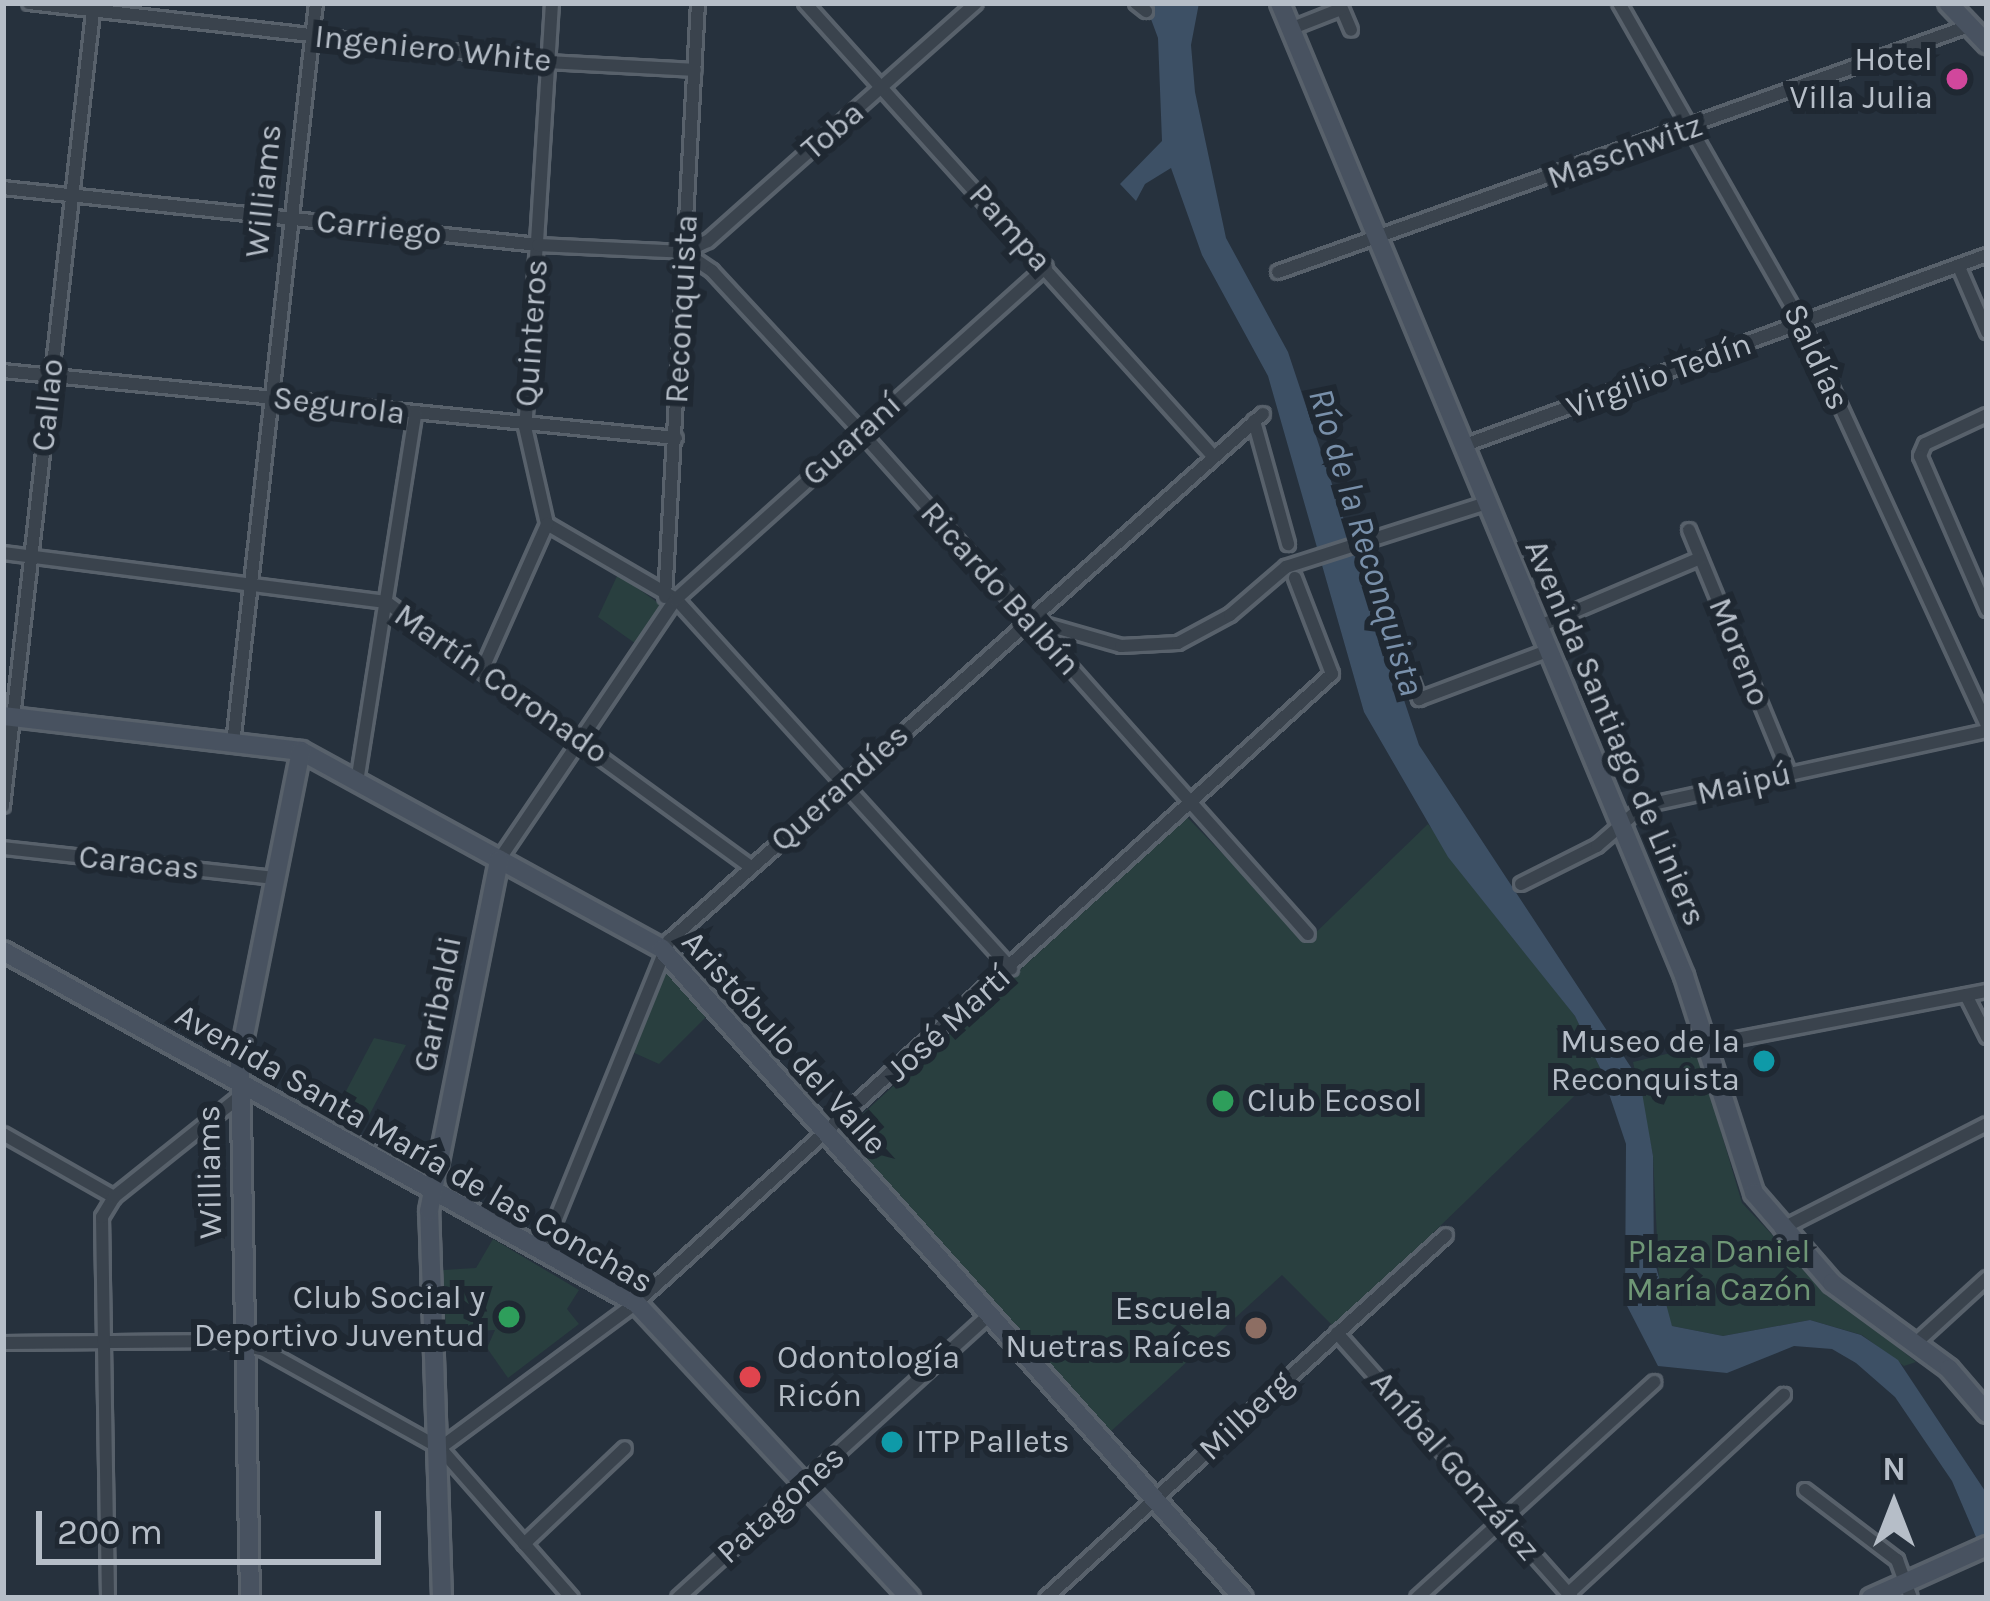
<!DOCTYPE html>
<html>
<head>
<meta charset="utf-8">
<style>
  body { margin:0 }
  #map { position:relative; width:1990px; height:1601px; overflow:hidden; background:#26313d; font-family:Karla,sans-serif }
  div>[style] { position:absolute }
  .green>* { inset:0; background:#293f3f }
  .water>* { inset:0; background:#3d5065 }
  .roads { filter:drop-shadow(3px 0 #58616b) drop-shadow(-3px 0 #58616b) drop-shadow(0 3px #58616b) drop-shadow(0 -3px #58616b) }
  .street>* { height:12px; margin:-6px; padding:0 6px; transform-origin:6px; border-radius:6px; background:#3a434d }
  .secondary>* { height:18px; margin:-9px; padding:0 9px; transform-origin:9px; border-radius:9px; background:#485260 }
  .dots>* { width:33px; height:33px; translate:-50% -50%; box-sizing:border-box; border:6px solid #1f2832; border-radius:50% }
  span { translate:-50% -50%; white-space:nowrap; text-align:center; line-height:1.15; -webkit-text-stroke:12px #1f2832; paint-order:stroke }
  .street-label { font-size:33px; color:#b6bec8 }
  .poi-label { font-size:33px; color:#b6bec8 }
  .right { translate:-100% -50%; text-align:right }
  .left { translate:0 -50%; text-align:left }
  .park-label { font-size:33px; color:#6f9776 }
  .water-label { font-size:36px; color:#7990aa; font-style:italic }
  .frame { position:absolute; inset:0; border:6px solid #b6bec8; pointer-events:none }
  .north { position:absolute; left:1834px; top:1445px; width:120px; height:120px; -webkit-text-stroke:9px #1f2832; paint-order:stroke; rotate:0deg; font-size:33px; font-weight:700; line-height:48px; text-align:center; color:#b6bec8 }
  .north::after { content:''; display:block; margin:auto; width:42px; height:54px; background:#b6bec8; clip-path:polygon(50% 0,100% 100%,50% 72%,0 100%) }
  .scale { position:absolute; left:36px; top:1511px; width:345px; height:54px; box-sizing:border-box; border:6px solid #b6bec8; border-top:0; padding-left:15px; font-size:36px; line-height:42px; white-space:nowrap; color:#b6bec8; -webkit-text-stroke:9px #1f2832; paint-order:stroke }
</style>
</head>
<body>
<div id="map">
  <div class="green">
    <div style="clip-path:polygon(618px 574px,661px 605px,639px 646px,598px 617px)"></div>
    <div style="clip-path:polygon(1187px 817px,1307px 941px,1428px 824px,1575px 1016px,1601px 1070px,1335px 1328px,1282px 1275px,1109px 1433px,843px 1132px)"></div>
    <div style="clip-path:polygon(667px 971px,708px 1015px,659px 1064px,630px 1051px)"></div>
    <div style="clip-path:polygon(374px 1038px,406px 1045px,363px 1127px,335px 1112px)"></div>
    <div style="clip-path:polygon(1696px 1047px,1742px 1203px,1815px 1280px,1916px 1362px,1904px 1366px,1862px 1335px,1810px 1320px,1723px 1336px,1672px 1326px,1660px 1301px,1653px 1156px,1633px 1062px)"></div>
    <div style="clip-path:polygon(493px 1239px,579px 1290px,567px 1309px,579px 1324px,508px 1378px,487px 1348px,495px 1330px,446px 1333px,443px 1270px,476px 1268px)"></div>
  </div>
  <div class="water">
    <div style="clip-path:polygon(1145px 3px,1199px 3px,1191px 45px,1195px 92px,1226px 238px,1288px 352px,1419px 745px,1640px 1081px,1653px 1156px,1654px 1259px,1672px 1326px,1723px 1336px,1810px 1320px,1861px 1335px,1898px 1360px,1987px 1494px,1987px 1591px,1985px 1558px,1952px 1481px,1895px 1397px,1856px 1363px,1832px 1349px,1794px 1346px,1727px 1373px,1658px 1366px,1625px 1302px,1626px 1144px,1601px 1070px,1575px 1016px,1448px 857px,1364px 712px,1268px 376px,1202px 255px,1171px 168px,1145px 184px,1136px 201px,1120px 184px,1162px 141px,1158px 38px)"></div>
  </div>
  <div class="roads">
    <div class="street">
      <div style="left:29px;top:3px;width:522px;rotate:6.49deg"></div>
      <div style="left:548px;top:62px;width:147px;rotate:3.1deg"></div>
      <div style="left:552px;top:3px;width:425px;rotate:93.6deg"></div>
      <div style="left:525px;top:427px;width:99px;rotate:77.2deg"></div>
      <div style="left:547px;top:524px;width:149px;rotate:30.2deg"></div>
      <div style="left:676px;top:599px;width:499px;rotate:47.8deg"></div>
      <div style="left:805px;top:3px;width:608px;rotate:48deg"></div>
      <div style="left:1136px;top:3px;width:13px;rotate:39deg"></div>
      <div style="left:1619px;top:3px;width:371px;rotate:60.3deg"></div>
      <div style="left:1803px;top:325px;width:440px;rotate:65.3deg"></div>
      <div style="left:1340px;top:4px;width:28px;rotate:67deg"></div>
      <div style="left:1290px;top:29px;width:55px;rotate:-21.4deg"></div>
      <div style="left:3px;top:188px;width:538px;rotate:6.08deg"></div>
      <div style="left:538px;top:245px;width:146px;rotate:2.7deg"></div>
      <div style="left:684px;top:252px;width:34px;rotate:34deg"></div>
      <div style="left:712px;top:271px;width:219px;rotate:47.2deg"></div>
      <div style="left:861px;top:432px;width:672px;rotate:48.32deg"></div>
      <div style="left:684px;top:252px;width:26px;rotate:-25deg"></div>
      <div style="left:708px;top:241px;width:358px;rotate:-41.6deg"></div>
      <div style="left:1959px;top:267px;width:71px;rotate:66.7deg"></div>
      <div style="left:1278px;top:272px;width:733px;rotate:-19.6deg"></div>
      <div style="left:3px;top:371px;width:676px;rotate:5.69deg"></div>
      <div style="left:1987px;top:415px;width:68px;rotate:154.9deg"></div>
      <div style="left:1925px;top:444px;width:13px;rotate:113deg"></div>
      <div style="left:1920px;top:456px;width:168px;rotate:66.5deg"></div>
      <div style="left:1254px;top:421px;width:128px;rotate:74.5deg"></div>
      <div style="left:1465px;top:445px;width:556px;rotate:-20deg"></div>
      <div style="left:1689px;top:530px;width:263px;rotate:67.6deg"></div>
      <div style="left:3px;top:553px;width:386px;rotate:7.3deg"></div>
      <div style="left:386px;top:602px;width:451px;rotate:36deg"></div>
      <div style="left:665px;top:597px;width:595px;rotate:-86.82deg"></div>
      <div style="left:1030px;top:620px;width:95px;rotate:15.9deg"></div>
      <div style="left:1121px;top:646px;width:57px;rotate:-3deg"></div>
      <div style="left:1178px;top:643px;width:59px;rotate:-28.3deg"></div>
      <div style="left:1230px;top:615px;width:74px;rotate:-40.6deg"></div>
      <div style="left:1286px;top:567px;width:211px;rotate:-17.7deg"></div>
      <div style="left:1540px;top:626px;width:174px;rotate:-23deg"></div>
      <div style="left:483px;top:668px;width:158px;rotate:-66deg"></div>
      <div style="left:1410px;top:675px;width:26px;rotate:69deg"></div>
      <div style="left:1419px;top:699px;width:140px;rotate:-20.5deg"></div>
      <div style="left:233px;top:744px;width:746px;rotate:-83.61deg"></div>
      <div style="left:357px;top:782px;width:373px;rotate:-81deg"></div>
      <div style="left:3px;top:806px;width:808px;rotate:-83.53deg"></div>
      <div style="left:3px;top:848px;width:274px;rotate:6.3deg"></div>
      <div style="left:499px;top:860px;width:315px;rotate:-55.9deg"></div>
      <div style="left:676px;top:599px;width:497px;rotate:-41.9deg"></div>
      <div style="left:1521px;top:884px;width:85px;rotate:-26.6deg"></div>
      <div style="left:1597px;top:846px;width:61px;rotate:-41deg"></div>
      <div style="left:1643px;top:806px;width:352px;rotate:-12.3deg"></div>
      <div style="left:1966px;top:995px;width:47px;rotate:63.4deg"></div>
      <div style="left:1711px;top:1044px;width:281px;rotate:-10.9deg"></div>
      <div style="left:3px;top:1134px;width:128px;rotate:29.6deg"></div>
      <div style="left:1781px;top:1229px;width:231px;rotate:-27deg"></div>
      <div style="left:543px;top:1251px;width:335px;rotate:-67.9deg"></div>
      <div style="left:669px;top:941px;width:794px;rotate:-41.58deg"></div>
      <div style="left:1337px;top:1333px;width:354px;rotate:48.4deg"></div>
      <div style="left:1917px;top:1342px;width:95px;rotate:-42.4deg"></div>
      <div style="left:3px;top:1343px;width:220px;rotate:-0.5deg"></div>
      <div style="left:223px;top:1341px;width:40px;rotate:12deg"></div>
      <div style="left:262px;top:1349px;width:204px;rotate:29.1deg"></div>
      <div style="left:440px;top:1448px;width:200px;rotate:48.7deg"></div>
      <div style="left:440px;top:1448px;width:244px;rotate:-36.5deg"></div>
      <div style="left:636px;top:1303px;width:938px;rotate:-42.11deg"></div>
      <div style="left:1332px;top:674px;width:103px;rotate:-111.1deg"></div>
      <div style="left:1805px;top:1490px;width:116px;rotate:37.3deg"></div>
      <div style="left:1897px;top:1560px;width:40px;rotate:69.8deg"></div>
      <div style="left:524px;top:1544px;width:139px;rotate:-43.5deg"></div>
      <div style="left:1568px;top:1594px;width:294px;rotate:-42.7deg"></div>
      <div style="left:108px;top:1598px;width:381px;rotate:-90.9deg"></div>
      <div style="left:102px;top:1217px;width:23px;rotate:-59deg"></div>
      <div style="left:114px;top:1197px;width:159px;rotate:-38.6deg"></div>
      <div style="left:678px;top:1598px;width:422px;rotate:-42.3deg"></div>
      <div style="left:1046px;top:1598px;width:540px;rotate:-42.22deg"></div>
      <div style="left:1417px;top:1598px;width:321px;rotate:-42.3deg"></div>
    </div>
    <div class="secondary">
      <div style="left:1280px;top:3px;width:1054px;rotate:67.45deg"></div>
      <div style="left:1684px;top:976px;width:228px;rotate:72.1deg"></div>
      <div style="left:1754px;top:1193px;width:119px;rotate:49.1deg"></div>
      <div style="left:1832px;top:1283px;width:145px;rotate:36.3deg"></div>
      <div style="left:1949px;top:1369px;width:58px;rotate:49.2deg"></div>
      <div style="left:1948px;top:3px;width:57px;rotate:46.4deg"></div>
      <div style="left:3px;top:716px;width:300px;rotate:6.7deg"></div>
      <div style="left:301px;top:751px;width:412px;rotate:28.7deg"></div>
      <div style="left:662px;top:949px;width:871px;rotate:48.16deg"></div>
      <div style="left:3px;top:951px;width:724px;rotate:29.08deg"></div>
      <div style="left:636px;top:1303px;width:403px;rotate:47.1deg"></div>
      <div style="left:250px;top:1598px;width:542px;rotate:-91.06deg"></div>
      <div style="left:240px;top:1056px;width:311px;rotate:-78.7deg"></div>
      <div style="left:442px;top:1598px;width:387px;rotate:-91.9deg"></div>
      <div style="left:429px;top:1211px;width:358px;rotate:-78.7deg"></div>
      <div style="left:1871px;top:1598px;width:127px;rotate:-24.1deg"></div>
    </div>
  </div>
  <div class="dots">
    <div style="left:1957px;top:79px;background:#d1479c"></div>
    <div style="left:1764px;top:1061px;background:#0f9aa8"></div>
    <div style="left:1223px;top:1101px;background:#2e9e5b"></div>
    <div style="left:509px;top:1317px;background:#2e9e5b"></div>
    <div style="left:1256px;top:1328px;background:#8d6e63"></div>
    <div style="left:750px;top:1377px;background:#e0444e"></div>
    <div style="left:892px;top:1442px;background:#0f9aa8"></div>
  </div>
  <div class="street-label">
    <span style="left:433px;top:49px;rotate:6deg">Ingeniero White</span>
    <span style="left:833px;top:131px;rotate:-41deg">Toba</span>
    <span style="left:1625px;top:152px;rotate:-20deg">Maschwitz</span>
    <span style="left:264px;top:191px;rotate:-84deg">Williams</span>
    <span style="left:379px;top:228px;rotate:6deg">Carriego</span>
    <span style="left:1010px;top:228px;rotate:48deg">Pampa</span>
    <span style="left:682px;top:309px;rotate:-87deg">Reconquista</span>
    <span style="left:532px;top:333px;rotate:-86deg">Quinteros</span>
    <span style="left:1816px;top:357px;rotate:65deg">Saldías</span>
    <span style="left:1659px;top:376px;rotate:-20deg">Virgilio Tedín</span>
    <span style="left:48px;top:405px;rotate:-84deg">Callao</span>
    <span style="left:339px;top:406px;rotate:7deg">Segurola</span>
    <span style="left:852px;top:440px;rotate:-42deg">Guaraní</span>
    <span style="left:1000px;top:589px;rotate:48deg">Ricardo Balbín</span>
    <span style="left:1739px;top:652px;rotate:68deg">Moreno</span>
    <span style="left:501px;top:684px;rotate:35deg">Martín Coronado</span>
    <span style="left:1615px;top:733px;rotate:67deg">Avenida Santiago de Liniers</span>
    <span style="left:1744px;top:784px;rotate:-13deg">Maipú</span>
    <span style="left:840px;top:788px;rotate:-42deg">Querandíes</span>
    <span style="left:139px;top:863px;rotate:6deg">Caracas</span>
    <span style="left:438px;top:1004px;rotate:-79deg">Garibaldi</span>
    <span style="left:949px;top:1024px;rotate:-42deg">José Martí</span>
    <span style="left:784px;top:1043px;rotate:48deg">Aristóbulo del Valle</span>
    <span style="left:414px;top:1149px;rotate:30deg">Avenida Santa María de las Conchas</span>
    <span style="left:210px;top:1172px;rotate:-91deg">Williams</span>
    <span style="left:1246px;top:1416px;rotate:-43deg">Milberg</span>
    <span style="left:1455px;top:1466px;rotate:49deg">Aníbal González</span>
    <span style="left:781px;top:1505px;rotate:-42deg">Patagones</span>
  </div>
  <div class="poi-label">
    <span class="right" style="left:1933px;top:79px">Hotel<br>Villa Julia</span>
    <span class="right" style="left:1740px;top:1061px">Museo de la<br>Reconquista</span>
    <span class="left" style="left:1247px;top:1101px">Club Ecosol</span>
    <span class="right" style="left:485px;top:1317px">Club Social y<br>Deportivo Juventud</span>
    <span class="right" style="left:1232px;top:1328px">Escuela<br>Nuetras Raíces</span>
    <span class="left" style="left:777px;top:1377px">Odontología<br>Ricón</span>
    <span class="left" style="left:916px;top:1442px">ITP Pallets</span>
  </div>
  <div class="park-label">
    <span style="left:1719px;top:1271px">Plaza Daniel<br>María Cazón</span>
  </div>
  <div class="water-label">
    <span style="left:1366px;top:542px;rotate:73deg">Río de la Reconquista</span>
  </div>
  <div class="frame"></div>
  <div class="north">N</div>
  <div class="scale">200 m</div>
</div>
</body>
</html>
